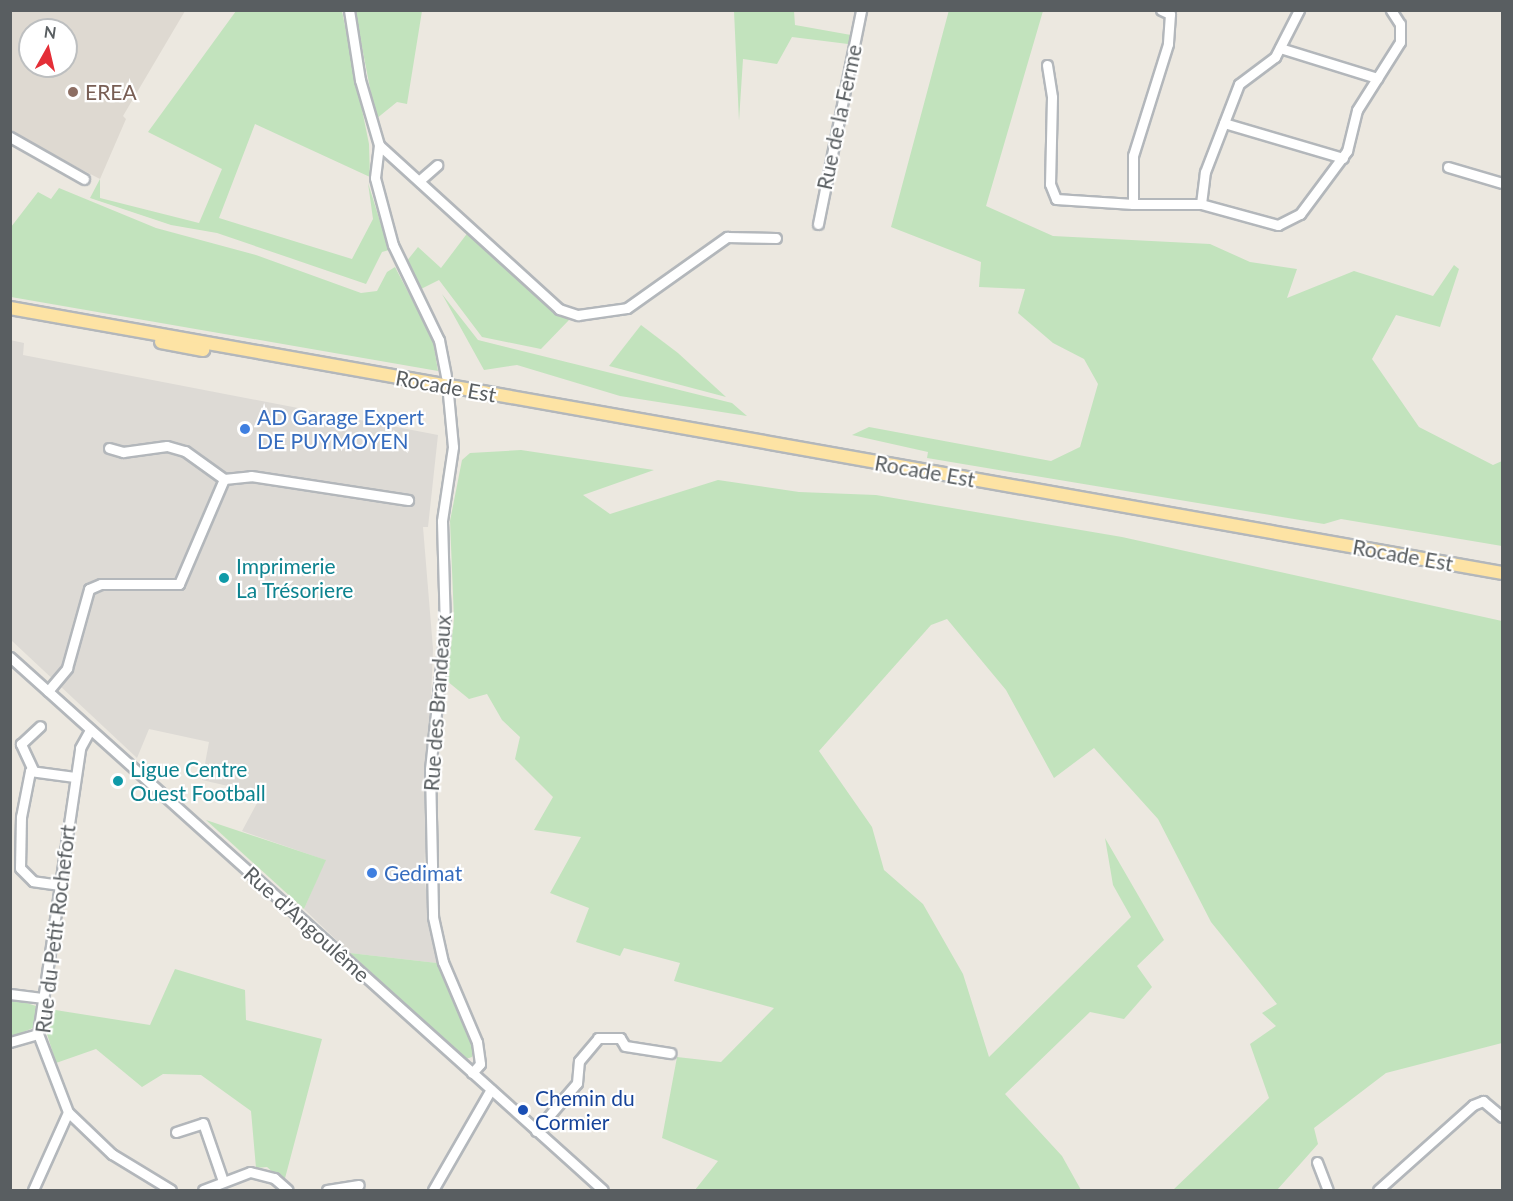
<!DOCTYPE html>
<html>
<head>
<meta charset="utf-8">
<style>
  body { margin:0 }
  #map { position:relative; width:1513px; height:1201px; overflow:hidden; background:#ece8e0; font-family:Lato,sans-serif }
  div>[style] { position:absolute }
  .industrial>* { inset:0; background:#dddad5 }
  .education>* { inset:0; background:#ded9d1 }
  .green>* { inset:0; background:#c2e3bd }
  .roads { filter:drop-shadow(2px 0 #b3b7bb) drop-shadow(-2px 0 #b3b7bb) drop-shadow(0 2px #b3b7bb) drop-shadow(0 -2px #b3b7bb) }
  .minor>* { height:9px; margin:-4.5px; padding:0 4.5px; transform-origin:4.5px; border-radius:4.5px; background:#fff }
  .major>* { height:12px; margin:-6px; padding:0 6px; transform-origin:6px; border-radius:6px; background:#fde3a4 }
  .dots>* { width:16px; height:16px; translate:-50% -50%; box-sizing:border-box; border:3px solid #fff; border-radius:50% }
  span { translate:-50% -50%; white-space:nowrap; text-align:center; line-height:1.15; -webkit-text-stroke:4.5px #fff; paint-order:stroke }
  .education-label { font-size:21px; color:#785e54 }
  .left { translate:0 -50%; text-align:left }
  .street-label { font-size:21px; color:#595e61 }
  .shop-label { font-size:21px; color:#366cbe }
  .culture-label { font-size:21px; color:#0d838f }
  .transit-label { font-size:21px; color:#164399 }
  .frame { position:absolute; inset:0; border:12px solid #595e61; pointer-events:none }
  .north { position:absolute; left:18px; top:18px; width:60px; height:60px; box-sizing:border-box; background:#fff; border:2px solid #bdbfc0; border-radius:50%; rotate:8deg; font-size:16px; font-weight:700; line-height:24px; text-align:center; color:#595e61 }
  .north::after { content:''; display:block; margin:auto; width:21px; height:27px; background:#e42e37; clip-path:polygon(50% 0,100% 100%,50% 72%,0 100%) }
</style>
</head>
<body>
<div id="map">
  <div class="industrial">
    <div style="clip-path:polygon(10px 340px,24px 343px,23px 355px,438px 435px,428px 527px,423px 527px,433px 649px,424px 877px,437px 963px,350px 953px,304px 909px,325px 860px,242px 831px,262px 794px,202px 780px,209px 742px,149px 729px,137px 758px,11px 640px)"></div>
  </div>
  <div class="education">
    <div style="clip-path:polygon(evenodd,10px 11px,185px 11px,123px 116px,126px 119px,100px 179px,11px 133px,10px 11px,30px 30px,66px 30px,66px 66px,30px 66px,30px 30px)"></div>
  </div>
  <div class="green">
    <div style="clip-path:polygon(949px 10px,1043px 11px,986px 206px,1053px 236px,1210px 244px,1250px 262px,1297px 269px,1287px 298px,1354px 271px,1433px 296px,1454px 265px,1459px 269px,1440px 327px,1396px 315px,1372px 359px,1419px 427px,1493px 465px,1502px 461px,1502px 546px,1341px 519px,1324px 524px,927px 458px,928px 452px,852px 435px,869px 427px,1051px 461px,1080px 447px,1098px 384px,1084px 359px,1053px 343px,1018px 313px,1025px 289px,979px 287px,981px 262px,891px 227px)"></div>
    <div style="clip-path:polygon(236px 11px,342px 11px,369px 144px,370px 177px,255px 124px,219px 218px,352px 259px,373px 219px,368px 183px,389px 250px,382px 252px,366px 284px,217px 233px,171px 225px,90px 198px,100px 179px,100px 198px,199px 223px,222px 169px,148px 132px)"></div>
    <div style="clip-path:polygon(355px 11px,422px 11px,407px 104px,397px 102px,376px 119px)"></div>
    <div style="clip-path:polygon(734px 11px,794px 11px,795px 25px,851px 35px,848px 44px,792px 37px,777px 64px,743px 59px,739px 121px)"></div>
    <div style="clip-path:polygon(59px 188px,156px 228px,256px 255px,361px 293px,377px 291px,387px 272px,395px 267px,433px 340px,438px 371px,11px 297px,11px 227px,38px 192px,51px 199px)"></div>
    <div style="clip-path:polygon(469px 231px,569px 320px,541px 349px,482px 337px,439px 280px,421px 289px,406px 262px,418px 247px,441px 268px)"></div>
    <div style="clip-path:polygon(442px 294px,478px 340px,732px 403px,747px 416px,620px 396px,517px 365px,484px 370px)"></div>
    <div style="clip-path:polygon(641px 325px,678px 353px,726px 397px,609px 366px)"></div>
    <div style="clip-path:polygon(521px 450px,654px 470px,583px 495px,610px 514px,718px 480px,799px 492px,876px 495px,1122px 537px,1502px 621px,1502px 1043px,1386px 1073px,1314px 1128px,1318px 1144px,1277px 1190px,1173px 1190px,1269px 1098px,1250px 1044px,1276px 1026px,1262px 1013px,1277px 1004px,1211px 922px,1158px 819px,1094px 748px,1054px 778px,1006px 690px,947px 619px,931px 625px,819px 751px,872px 827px,884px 870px,923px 904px,963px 974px,989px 1057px,1131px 917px,1113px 885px,1105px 838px,1164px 940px,1137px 966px,1152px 987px,1124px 1019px,1090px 1012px,1005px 1094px,1062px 1156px,1081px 1190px,695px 1190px,718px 1161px,662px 1138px,677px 1057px,721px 1062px,774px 1008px,674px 981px,680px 963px,624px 948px,620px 956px,576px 942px,589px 908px,550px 893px,581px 837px,534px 830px,553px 797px,515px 759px,520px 737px,502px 720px,487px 694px,469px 699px,447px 681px,454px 619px,450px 521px,462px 460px,470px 453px)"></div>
    <div style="clip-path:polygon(206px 820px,326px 860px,304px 909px)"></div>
    <div style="clip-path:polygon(350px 953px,437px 963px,473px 1044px,472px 1057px,466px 1059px)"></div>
    <div style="clip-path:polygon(175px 969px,245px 990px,246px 1020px,322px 1039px,284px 1182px,267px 1167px,256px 1168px,251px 1111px,201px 1075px,163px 1074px,142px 1087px,96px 1049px,56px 1063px,47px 1034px,49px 1009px,150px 1025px)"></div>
    <div style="clip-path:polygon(11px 998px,36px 1006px,33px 1028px,11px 1037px)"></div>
  </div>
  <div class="roads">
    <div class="minor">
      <div style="left:349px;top:10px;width:71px;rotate:81.1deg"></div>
      <div style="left:360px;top:80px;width:68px;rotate:73.7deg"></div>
      <div style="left:379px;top:145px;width:244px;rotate:42.3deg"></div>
      <div style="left:559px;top:309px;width:20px;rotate:18deg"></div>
      <div style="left:578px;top:315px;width:49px;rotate:-8.1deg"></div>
      <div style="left:627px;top:308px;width:123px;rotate:-35.4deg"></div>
      <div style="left:727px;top:237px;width:49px;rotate:1.2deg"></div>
      <div style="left:1161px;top:10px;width:10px;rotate:24deg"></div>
      <div style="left:1170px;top:14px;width:30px;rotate:94deg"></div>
      <div style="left:1168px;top:44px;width:117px;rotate:107.4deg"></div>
      <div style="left:1133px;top:156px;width:48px;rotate:90deg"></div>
      <div style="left:1133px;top:204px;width:68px"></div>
      <div style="left:1201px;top:204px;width:32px;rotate:-83deg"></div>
      <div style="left:1205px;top:172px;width:94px;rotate:-68.9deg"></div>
      <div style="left:1239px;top:84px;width:45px;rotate:-36.9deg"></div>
      <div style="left:1275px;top:57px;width:53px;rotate:-62.9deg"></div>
      <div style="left:1280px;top:48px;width:102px;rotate:17.2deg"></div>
      <div style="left:1047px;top:65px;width:32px;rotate:81deg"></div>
      <div style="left:1052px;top:97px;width:87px;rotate:91.3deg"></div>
      <div style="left:1050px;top:184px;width:16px;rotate:68deg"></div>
      <div style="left:1056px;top:199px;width:77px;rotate:3.7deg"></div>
      <div style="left:1224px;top:123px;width:124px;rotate:16.4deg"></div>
      <div style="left:10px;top:137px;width:85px;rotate:29.6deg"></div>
      <div style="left:379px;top:145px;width:33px;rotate:97deg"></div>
      <div style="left:375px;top:178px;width:69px;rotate:75deg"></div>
      <div style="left:393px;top:245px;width:106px;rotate:64.2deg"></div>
      <div style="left:439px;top:340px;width:37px;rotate:79deg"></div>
      <div style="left:1448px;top:167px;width:56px;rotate:16.5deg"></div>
      <div style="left:420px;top:180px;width:23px;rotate:-41deg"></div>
      <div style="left:1201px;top:204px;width:80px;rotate:15.3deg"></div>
      <div style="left:1278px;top:225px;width:25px;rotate:-27deg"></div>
      <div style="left:1300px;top:214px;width:79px;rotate:-53.3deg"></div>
      <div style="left:1347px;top:151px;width:42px;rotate:-76.3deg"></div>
      <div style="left:1357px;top:110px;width:80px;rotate:-57.7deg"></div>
      <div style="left:1400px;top:42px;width:18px;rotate:-90deg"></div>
      <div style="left:1400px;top:24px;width:17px;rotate:-123deg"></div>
      <div style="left:818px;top:224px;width:218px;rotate:-78.6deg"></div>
      <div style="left:448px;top:394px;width:53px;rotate:84.6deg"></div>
      <div style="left:453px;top:447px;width:75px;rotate:98.5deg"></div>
      <div style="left:442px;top:521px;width:108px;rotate:88.4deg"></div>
      <div style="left:445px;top:629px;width:141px;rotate:96.1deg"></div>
      <div style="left:430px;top:769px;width:148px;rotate:88.8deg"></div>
      <div style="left:433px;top:917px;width:46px;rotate:77.5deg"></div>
      <div style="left:443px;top:962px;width:87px;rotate:67deg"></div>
      <div style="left:477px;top:1042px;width:22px;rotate:82deg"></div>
      <div style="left:480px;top:1064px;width:12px;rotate:132deg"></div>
      <div style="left:109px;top:448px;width:15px;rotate:16deg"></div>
      <div style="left:123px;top:452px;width:44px;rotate:-7.8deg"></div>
      <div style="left:167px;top:446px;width:19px;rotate:16deg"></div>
      <div style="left:185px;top:451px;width:48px;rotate:35.7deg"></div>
      <div style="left:224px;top:479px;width:27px;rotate:-6deg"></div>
      <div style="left:251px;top:476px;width:159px;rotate:8.7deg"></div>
      <div style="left:10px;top:657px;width:797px;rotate:41.95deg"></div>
      <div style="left:48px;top:691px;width:30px;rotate:-50deg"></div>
      <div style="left:67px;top:668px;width:82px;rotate:-74.4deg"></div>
      <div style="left:89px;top:589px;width:13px;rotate:-23deg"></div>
      <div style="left:101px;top:584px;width:78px"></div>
      <div style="left:179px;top:584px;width:114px;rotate:-66.8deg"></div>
      <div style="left:33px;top:770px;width:29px;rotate:-115deg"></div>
      <div style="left:21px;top:744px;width:26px;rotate:-43deg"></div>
      <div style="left:60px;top:885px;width:27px;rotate:-172deg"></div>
      <div style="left:33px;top:881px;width:18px;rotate:-135deg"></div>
      <div style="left:20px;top:868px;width:51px;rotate:-88.9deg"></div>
      <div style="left:21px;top:817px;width:47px;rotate:-78.9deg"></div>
      <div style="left:30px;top:771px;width:45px;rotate:7.6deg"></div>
      <div style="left:10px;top:994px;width:34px;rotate:7deg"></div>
      <div style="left:10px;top:1042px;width:29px;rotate:-16deg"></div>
      <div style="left:68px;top:1112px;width:61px;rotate:43.7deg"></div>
      <div style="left:112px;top:1154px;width:69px;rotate:31.4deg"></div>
      <div style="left:536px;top:1131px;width:63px;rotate:-49.5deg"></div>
      <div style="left:577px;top:1083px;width:22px;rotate:-85deg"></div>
      <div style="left:579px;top:1061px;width:30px;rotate:-50deg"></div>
      <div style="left:598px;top:1038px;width:22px"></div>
      <div style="left:620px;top:1038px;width:9px;rotate:58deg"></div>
      <div style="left:625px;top:1046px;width:46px;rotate:8.8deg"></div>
      <div style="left:176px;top:1132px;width:28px;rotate:-18deg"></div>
      <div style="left:203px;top:1123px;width:61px;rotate:71deg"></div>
      <div style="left:1317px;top:1162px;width:30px;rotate:69deg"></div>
      <div style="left:33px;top:1190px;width:85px;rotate:-65.8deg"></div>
      <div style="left:68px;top:1112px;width:84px;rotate:-111deg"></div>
      <div style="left:38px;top:1034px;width:289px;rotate:-81.6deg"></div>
      <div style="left:80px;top:748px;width:21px;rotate:-61deg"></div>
      <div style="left:203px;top:1190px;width:50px;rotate:-21deg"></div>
      <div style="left:250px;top:1172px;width:25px;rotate:14deg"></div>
      <div style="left:274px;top:1178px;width:18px;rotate:41deg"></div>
      <div style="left:327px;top:1190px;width:32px;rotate:-9deg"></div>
      <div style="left:433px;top:1190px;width:116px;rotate:-60.1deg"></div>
      <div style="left:1378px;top:1190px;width:127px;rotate:-41.8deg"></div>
      <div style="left:1473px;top:1105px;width:11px;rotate:-22deg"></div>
      <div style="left:1483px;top:1101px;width:25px;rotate:40deg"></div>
    </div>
    <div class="major">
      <div style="left:10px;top:308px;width:1515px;rotate:10.07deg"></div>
      <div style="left:161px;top:342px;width:43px;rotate:10.8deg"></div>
    </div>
  </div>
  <div class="dots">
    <div style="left:73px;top:92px;background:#8d6e63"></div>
    <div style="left:245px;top:429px;background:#3f7fe0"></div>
    <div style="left:224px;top:578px;background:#0f9aa8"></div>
    <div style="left:118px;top:781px;background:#0f9aa8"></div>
    <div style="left:372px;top:873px;background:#3f7fe0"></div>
    <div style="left:523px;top:1110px;background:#1a4fb4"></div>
  </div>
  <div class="education-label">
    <span class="left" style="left:85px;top:92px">EREA</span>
  </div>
  <div class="street-label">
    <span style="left:839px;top:117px;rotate:-78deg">Rue de la Ferme</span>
    <span style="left:446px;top:386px;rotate:10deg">Rocade Est</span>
    <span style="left:925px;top:471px;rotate:10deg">Rocade Est</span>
    <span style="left:1403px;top:555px;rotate:10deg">Rocade Est</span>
    <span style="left:437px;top:703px;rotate:-86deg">Rue des Brandeaux</span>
    <span style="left:307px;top:924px;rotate:42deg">Rue d'Angoulême</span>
    <span style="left:55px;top:929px;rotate:-83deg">Rue du Petit Rochefort</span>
  </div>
  <div class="shop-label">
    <span class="left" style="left:257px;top:429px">AD Garage Expert<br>DE PUYMOYEN</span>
    <span class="left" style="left:384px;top:873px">Gedimat</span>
  </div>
  <div class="culture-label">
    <span class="left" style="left:236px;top:578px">Imprimerie<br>La Trésoriere</span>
    <span class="left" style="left:130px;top:781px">Ligue Centre<br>Ouest Football</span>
  </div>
  <div class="transit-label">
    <span class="left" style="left:535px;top:1110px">Chemin du<br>Cormier</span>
  </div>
  <div class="frame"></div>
  <div class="north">N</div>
</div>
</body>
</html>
